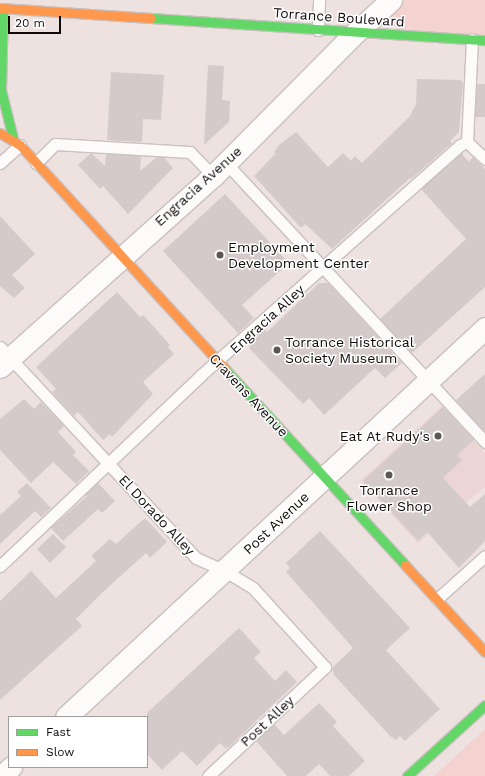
<!DOCTYPE html>
<html>
<head>
<meta charset="utf-8">
<style>
  body { margin:0 }
  #map { position:relative; width:485px; height:776px; overflow:hidden; background:#eee2e1; font-family:"Work Sans",sans-serif }
  div>[style] { position:absolute }
  .built>* { inset:0; background:#ecd6d5 }
  .green>* { inset:0; background:#f3d2cf }
  .building>* { inset:0; background:#d4cac9 }
  .roads { filter:drop-shadow(1px 0 #c9c0bf) drop-shadow(-1px 0 #c9c0bf) drop-shadow(0 1px #c9c0bf) drop-shadow(0 -1px #c9c0bf) }
  .lane>* { height:11px; margin:-5.5px; padding:0 5.5px; transform-origin:5.5px; border-radius:5.5px; background:#fcfbfa }
  .street>* { height:21px; margin:-10.5px; padding:0 10.5px; transform-origin:10.5px; border-radius:10.5px; background:#fcfbfa }
  .fast>* { height:9px; margin:-4.5px; padding:0 4.5px; transform-origin:4.5px; border-radius:4.5px; background:#63d668 }
  .slow>* { height:9px; margin:-4.5px; padding:0 4.5px; transform-origin:4.5px; border-radius:4.5px; background:#ff974d }
  .dots>* { width:11px; height:11px; translate:-50% -50%; box-sizing:border-box; border:2px solid #fff; border-radius:50% }
  span { translate:-50% -50%; white-space:nowrap; text-align:center; line-height:1.15; -webkit-text-stroke:3px #fff; paint-order:stroke }
  .street-label { font-size:14px; color:#110a0a }
  .poi-label { font-size:14px; color:#110a0a }
  .left { translate:0 -50%; text-align:left }
  .right { translate:-100% -50%; text-align:right }
  .legend { position:absolute; left:8px; top:716px; width:140px; height:52px; box-sizing:border-box; background:#fff; border:1px solid #a09d9d; margin:0; padding:5px 7px; list-style:none; font-size:12px; color:#110a0a }
  .legend li { display:flex; align-items:center; gap:8px; height:20px }
  .legend b { width:20px; border:1px solid #a09d9d }
  .scale { position:absolute; left:8px; top:16px; width:53px; height:18px; box-sizing:border-box; border:2px solid #110a0a; border-top:0; padding-left:5px; font-size:12px; line-height:14px; white-space:nowrap; color:#110a0a; -webkit-text-stroke:3px #fff; paint-order:stroke }
</style>
</head>
<body>
<div id="map">
  <div class="built">
    <div style="clip-path:polygon(442px 406px,485px 453px,485px 487px,418px 543px,360px 481px)"></div>
  </div>
  <div class="green">
    <div style="clip-path:polygon(391px 0,485px 0,485px 40px,439px 37px,368px 20px)"></div>
    <div style="clip-path:polygon(485px 729px,485px 776px,434px 776px)"></div>
  </div>
  <div class="building">
    <div style="clip-path:polygon(208px 65px,224px 66px,222px 100px,230px 101px,229px 122px,204px 145px)"></div>
    <div style="clip-path:polygon(111px 72px,164px 75px,161px 120px,143px 119px,142px 142px,107px 140px)"></div>
    <div style="clip-path:polygon(417px 79px,460px 80px,463px 83px,459px 132px,450px 141px,452px 143px,411px 179px,410px 178px,332px 249px,305px 224px,301px 228px,254px 176px,276px 153px,274px 152px,279px 145px,296px 132px,328px 167px,343px 153px,351px 161px,355px 156px,362px 163px,410px 116px,416px 104px)"></div>
    <div style="clip-path:polygon(477px 84px,485px 84px,485px 117px,475px 117px)"></div>
    <div style="clip-path:polygon(91px 153px,105px 166px,106px 154px,141px 156px,140px 171px,157px 157px,164px 157px,173px 168px,128px 214px,103px 186px,100px 189px,78px 165px)"></div>
    <div style="clip-path:polygon(461px 153px,469px 162px,473px 157px,485px 169px,485px 287px,412px 353px,380px 319px,466px 239px,421px 189px)"></div>
    <div style="clip-path:polygon(225px 194px,289px 263px,242px 305px,254px 318px,238px 333px,163px 251px)"></div>
    <div style="clip-path:polygon(0 216px,35px 254px,12px 275px,25px 288px,14px 298px,0 286px)"></div>
    <div style="clip-path:polygon(319px 283px,328px 283px,402px 363px,385px 378px,375px 368px,324px 415px,309px 398px,303px 404px,249px 348px,251px 347px,247px 343px,264px 328px,267px 332px)"></div>
    <div style="clip-path:polygon(117px 292px,140px 317px,143px 315px,170px 345px,168px 347px,174px 354px,143px 382px,153px 394px,112px 437px,110px 434px,103px 440px,78px 412px,74px 416px,52px 392px,56px 389px,36px 367px)"></div>
    <div style="clip-path:polygon(485px 374px,485px 430px,484px 431px,456px 400px)"></div>
    <div style="clip-path:polygon(24px 399px,34px 409px,41px 402px,64px 426px,58px 432px,76px 452px,73px 455px,89px 471px,76px 484px,53px 462px,31px 483px,0 450px,0 419px)"></div>
    <div style="clip-path:polygon(443px 407px,474px 440px,457px 455px,462px 460px,443px 478px,470px 507px,485px 494px,485px 541px,459px 568px,427px 532px,418px 541px,363px 481px)"></div>
    <div style="clip-path:polygon(27px 483px,51px 508px,41px 517px,35px 511px,0 544px,0 515px,21px 496px,17px 492px)"></div>
    <div style="clip-path:polygon(98px 483px,115px 501px,102px 513px,98px 509px,63px 541px,51px 528px,87px 496px,86px 494px)"></div>
    <div style="clip-path:polygon(145px 518px,167px 542px,150px 558px,146px 553px,104px 591px,76px 619px,82px 626px,0 700px,0 601px,31px 571px,56px 598px,96px 561px,91px 556px,110px 539px,116px 544px)"></div>
    <div style="clip-path:polygon(320px 531px,410px 628px,386px 650px,440px 709px,405px 741px,400px 736px,396px 740px,390px 736px,334px 675px,332px 668px,353px 648px,286px 572px,290px 568px,286px 563px)"></div>
    <div style="clip-path:polygon(53px 534px,66px 547px,50px 563px,37px 549px)"></div>
    <div style="clip-path:polygon(239px 628px,261px 652px,254px 658px,275px 681px,286px 670px,297px 682px,229px 747px,225px 748px,220px 743px,197px 766px,182px 751px,162px 770px,147px 754px,147px 713px)"></div>
    <div style="clip-path:polygon(319px 703px,337px 722px,333px 726px,365px 761px,349px 776px,330px 776px,319px 764px,306px 776px,287px 776px,256px 741px,274px 724px,284px 735px)"></div>
  </div>
  <div class="roads">
    <div class="lane">
      <div style="left:318px;top:30px;width:30px;rotate:-88deg"></div>
      <div style="left:467px;top:142px;width:103px;rotate:-87.2deg"></div>
      <div style="left:467px;top:142px;width:25px;rotate:43deg"></div>
      <div style="left:0;top:163px;width:27px;rotate:-42deg"></div>
      <div style="left:36px;top:163px;width:27px;rotate:-45deg"></div>
      <div style="left:55px;top:144px;width:135px;rotate:3.4deg"></div>
      <div style="left:190px;top:152px;width:33px;rotate:46deg"></div>
      <div style="left:226px;top:163px;width:381px;rotate:47.1deg"></div>
      <div style="left:0;top:347px;width:288px;rotate:47.1deg"></div>
      <div style="left:196px;top:558px;width:32px;rotate:24deg"></div>
      <div style="left:225px;top:571px;width:33px;rotate:31deg"></div>
      <div style="left:253px;top:588px;width:107px;rotate:47.7deg"></div>
      <div style="left:325px;top:667px;width:160px;rotate:137deg"></div>
      <div style="left:0;top:566px;width:277px;rotate:-43.5deg"></div>
      <div style="left:201px;top:375px;width:346px;rotate:-41.6deg"></div>
      <div style="left:460px;top:145px;width:8px;rotate:-23deg"></div>
      <div style="left:437px;top:599px;width:64px;rotate:-41.9deg"></div>
    </div>
    <div class="street">
      <div style="left:0;top:367px;width:286px;rotate:-41.9deg"></div>
      <div style="left:213px;top:176px;width:202px;rotate:-45.2deg"></div>
      <div style="left:355px;top:33px;width:49px;rotate:-42.5deg"></div>
      <div style="left:66px;top:717px;width:572px;rotate:-42.87deg"></div>
      <div style="left:2px;top:776px;width:13px;rotate:-45deg"></div>
    </div>
    <div class="fast">
      <div style="left:3px;top:8px;width:82px;rotate:91.4deg"></div>
      <div style="left:1px;top:90px;width:49px;rotate:76deg"></div>
      <div style="left:151px;top:18px;width:335px;rotate:3.8deg"></div>
      <div style="left:225px;top:369px;width:266px;rotate:47.4deg"></div>
      <div style="left:407px;top:776px;width:105px;rotate:-42.3deg"></div>
    </div>
    <div class="slow">
      <div style="left:0;top:8px;width:151px;rotate:3.8deg"></div>
      <div style="left:0;top:133px;width:23px;rotate:31deg"></div>
      <div style="left:20px;top:145px;width:304px;rotate:47.5deg"></div>
      <div style="left:405px;top:565px;width:118px;rotate:47.4deg"></div>
    </div>
  </div>
  <div class="dots">
    <div style="left:220px;top:255px;background:#5e5655"></div>
    <div style="left:277px;top:350px;background:#5e5655"></div>
    <div style="left:438px;top:436px;background:#5e5655"></div>
    <div style="left:389px;top:475px;background:#5e5655"></div>
  </div>
  <div class="street-label">
    <span style="left:339px;top:17px;rotate:4deg">Torrance Boulevard</span>
    <span style="left:198px;top:186px;rotate:-42deg">Engracia Avenue</span>
    <span style="left:267px;top:319px;rotate:-42deg">Engracia Alley</span>
    <span style="left:249px;top:395px;rotate:47deg">Cravens Avenue</span>
    <span style="left:157px;top:515px;rotate:47deg">El Dorado Alley</span>
    <span style="left:276px;top:523px;rotate:-43deg">Post Avenue</span>
    <span style="left:267px;top:721px;rotate:-43deg">Post Alley</span>
  </div>
  <div class="poi-label">
    <span class="left" style="left:228px;top:255px">Employment<br>Development Center</span>
    <span class="left" style="left:285px;top:350px">Torrance Historical<br>Society Museum</span>
    <span class="right" style="left:430px;top:436px">Eat At Rudy's</span>
    <span style="left:389px;top:498px">Torrance<br>Flower Shop</span>
  </div>
  <ul class="legend">
  <li><b style="height:5px;background:#63d668"></b>Fast</li>
  <li><b style="height:5px;background:#ff974d"></b>Slow</li>
  </ul>
  <div class="scale">20 m</div>
</div>
</body>
</html>
